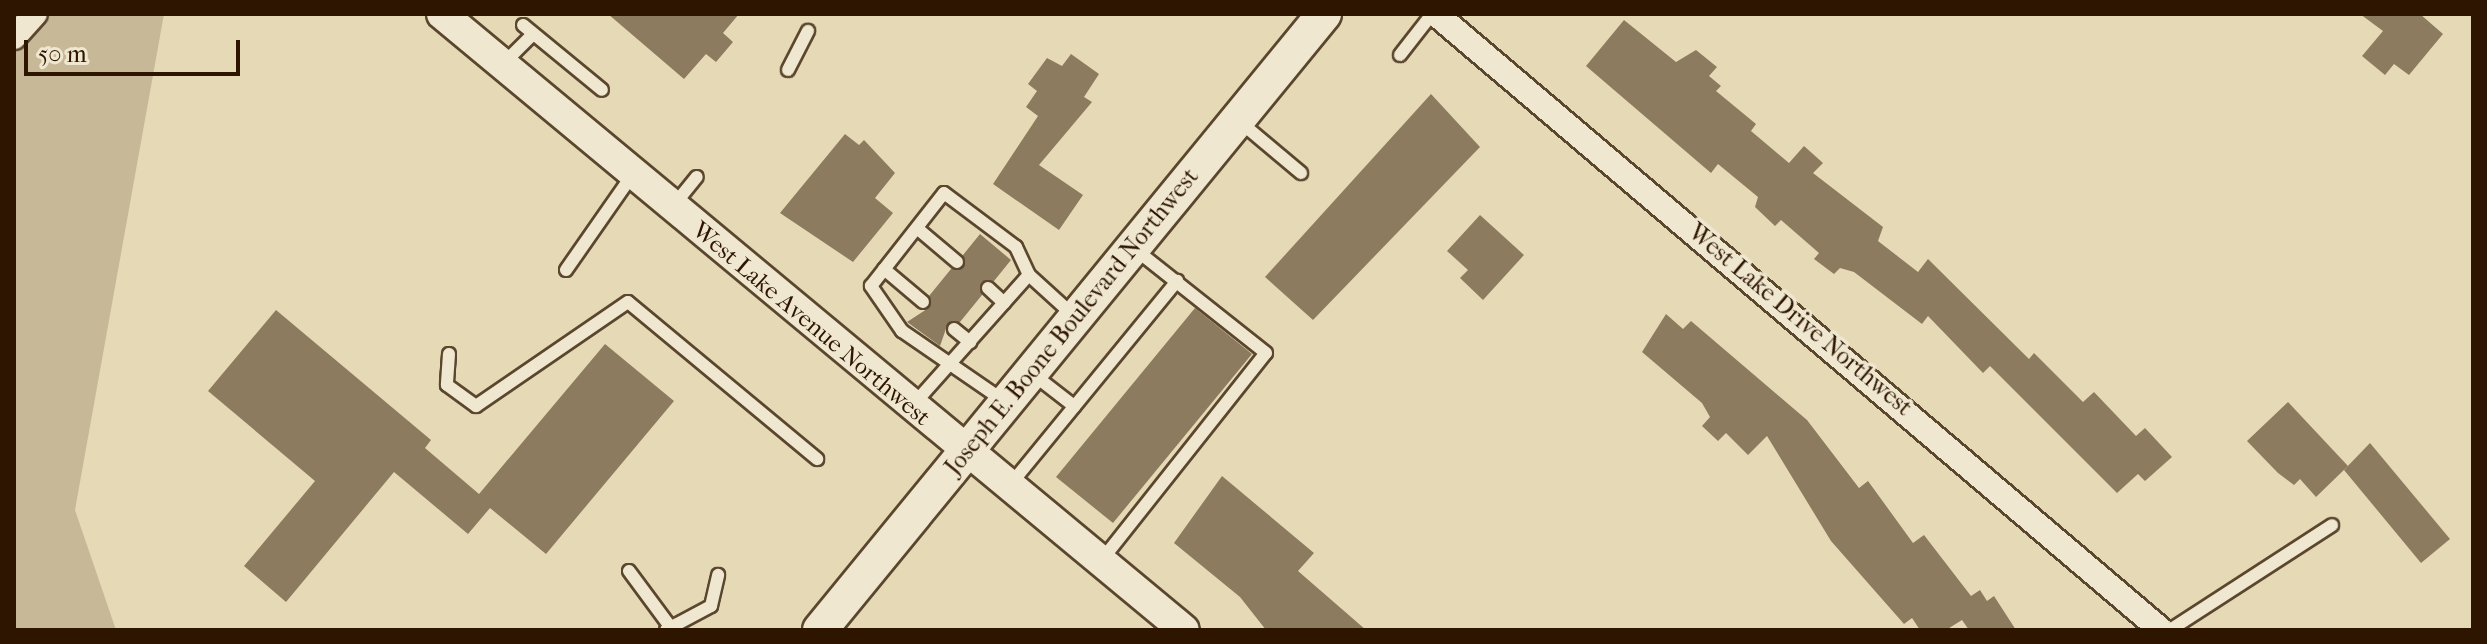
<!DOCTYPE html>
<html>
<head>
<meta charset="utf-8">
<style>
  body { margin:0 }
  #map { position:relative; width:2487px; height:644px; overflow:hidden; background:#e6dab6; font-family:"IM FELL French Canon",serif }
  div>[style] { position:absolute }
  .green>* { inset:0; background:#c7b997 }
  .building>* { inset:0; background:#8d7b5f }
  .roads { filter:drop-shadow(2px 0 #5b462e) drop-shadow(-2px 0 #5b462e) drop-shadow(0 2px #5b462e) drop-shadow(0 -2px #5b462e) }
  .service>* { height:12px; margin:-6px; padding:0 6px; transform-origin:6px; border-radius:6px; background:#efe7d0 }
  .minor>* { height:24px; margin:-12px; padding:0 12px; transform-origin:12px; border-radius:12px; background:#efe7d0 }
  .tertiary>* { height:30px; margin:-15px; padding:0 15px; transform-origin:15px; border-radius:15px; background:#efe7d0 }
  .secondary>* { height:34px; margin:-17px; padding:0 17px; transform-origin:17px; border-radius:17px; background:#efe7d0 }
  span { translate:-50% -50%; white-space:nowrap; text-align:center; line-height:1.15; -webkit-text-stroke:7px #efe7d0; paint-order:stroke }
  .street-label { font-size:24px; color:#2d1500 }
  .frame { position:absolute; inset:0; border:16px solid #2d1500; pointer-events:none }
  .scale { position:absolute; left:24px; top:40px; width:216px; height:36px; box-sizing:border-box; border:4px solid #2d1500; border-top:0; padding-left:10px; font-size:24px; line-height:28px; white-space:nowrap; color:#2d1500; -webkit-text-stroke:6px #efe7d0; paint-order:stroke }
</style>
</head>
<body>
<div id="map">
  <div class="green">
    <div style="clip-path:polygon(14px 14px,164px 14px,75px 510px,116px 630px,14px 630px)"></div>
  </div>
  <div class="building">
    <div style="clip-path:polygon(608px 14px,739px 14px,723px 33px,733px 42px,716px 62px,706px 54px,684px 79px)"></div>
    <div style="clip-path:polygon(2360px 14px,2420px 14px,2443px 34px,2409px 75px,2394px 64px,2385px 75px,2362px 56px,2383px 31px)"></div>
    <div style="clip-path:polygon(1624px 20px,1676px 62px,1696px 50px,1717px 67px,1709px 76px,1721px 86px,1716px 91px,1756px 124px,1751px 131px,1789px 163px,1804px 146px,1823px 163px,1813px 173px,1883px 227px,1878px 241px,1918px 272px,1928px 259px,2029px 359px,2034px 353px,2083px 402px,2094px 392px,2136px 436px,2145px 428px,2172px 457px,2145px 481px,2138px 474px,2117px 493px,1990px 366px,1983px 373px,1928px 316px,1922px 324px,1854px 272px,1840px 268px,1834px 274px,1814px 259px,1819px 253px,1781px 220px,1775px 226px,1755px 207px,1758px 197px,1718px 164px,1711px 173px,1586px 66px)"></div>
    <div style="clip-path:polygon(1071px 54px,1099px 74px,1084px 97px,1092px 102px,1039px 165px,1083px 195px,1059px 230px,993px 184px,1038px 116px,1026px 107px,1037px 91px,1028px 84px,1047px 58px,1062px 66px)"></div>
    <div style="clip-path:polygon(1431px 94px,1480px 147px,1313px 320px,1265px 277px)"></div>
    <div style="clip-path:polygon(845px 134px,859px 145px,864px 140px,895px 173px,875px 198px,893px 213px,853px 262px,780px 213px)"></div>
    <div style="clip-path:polygon(1480px 215px,1524px 255px,1483px 300px,1460px 278px,1468px 270px,1447px 251px)"></div>
    <div style="clip-path:polygon(980px 234px,1011px 260px,994px 281px,981px 282px,982px 295px,960px 322px,948px 323px,940px 346px,907px 322px,930px 307px,929px 296px,951px 269px,964px 267px,963px 255px)"></div>
    <div style="clip-path:polygon(1195px 308px,1252px 354px,1113px 523px,1056px 477px)"></div>
    <div style="clip-path:polygon(276px 310px,431px 440px,425px 448px,479px 494px,605px 344px,674px 401px,546px 554px,490px 508px,468px 534px,394px 472px,286px 602px,244px 566px,315px 481px,208px 391px)"></div>
    <div style="clip-path:polygon(1666px 314px,1683px 329px,1691px 321px,1807px 420px,1859px 488px,1868px 481px,1913px 543px,1924px 535px,1971px 596px,1980px 590px,1987px 601px,1994px 596px,2016px 630px,1969px 630px,1962px 620px,1946px 630px,1920px 630px,1912px 618px,1904px 624px,1831px 541px,1767px 436px,1748px 455px,1726px 433px,1718px 441px,1702px 426px,1710px 417px,1702px 403px,1642px 352px)"></div>
    <div style="clip-path:polygon(2288px 402px,2348px 466px,2316px 497px,2300px 479px,2294px 485px,2278px 473px,2247px 441px)"></div>
    <div style="clip-path:polygon(2370px 443px,2450px 539px,2421px 563px,2344px 470px)"></div>
    <div style="clip-path:polygon(1222px 476px,1314px 553px,1298px 571px,1366px 630px,1266px 630px,1240px 597px,1174px 543px)"></div>
  </div>
  <div class="roads">
    <div class="service">
      <div style="left:523px;top:25px;width:102px;rotate:39.4deg"></div>
      <div style="left:1400px;top:55px;width:52px;rotate:-52deg"></div>
      <div style="left:502px;top:65px;width:44px;rotate:-45deg"></div>
      <div style="left:788px;top:70px;width:44px;rotate:-62.9deg"></div>
      <div style="left:1239px;top:121px;width:81px;rotate:40deg"></div>
      <div style="left:674px;top:205px;width:36px;rotate:-51deg"></div>
      <div style="left:918px;top:229px;width:51px;rotate:40.2deg"></div>
      <div style="left:884px;top:269px;width:51px;rotate:40.2deg"></div>
      <div style="left:566px;top:270px;width:117px;rotate:-55.1deg"></div>
      <div style="left:988px;top:288px;width:22px;rotate:43deg"></div>
      <div style="left:954px;top:329px;width:21px;rotate:39deg"></div>
      <div style="left:449px;top:354px;width:31px;rotate:94deg"></div>
      <div style="left:447px;top:385px;width:36px;rotate:36deg"></div>
      <div style="left:476px;top:406px;width:184px;rotate:-34.4deg"></div>
      <div style="left:628px;top:302px;width:246px;rotate:39.7deg"></div>
      <div style="left:1034px;top:375px;width:51px;rotate:37.8deg"></div>
      <div style="left:1004px;top:401px;width:124px;rotate:-145.5deg"></div>
      <div style="left:902px;top:331px;width:55px;rotate:-124.6deg"></div>
      <div style="left:871px;top:286px;width:118px;rotate:-51.9deg"></div>
      <div style="left:944px;top:193px;width:90px;rotate:36.9deg"></div>
      <div style="left:1016px;top:247px;width:31px;rotate:65deg"></div>
      <div style="left:913px;top:405px;width:174px;rotate:-48.3deg"></div>
      <div style="left:1029px;top:275px;width:61px;rotate:42.3deg"></div>
      <div style="left:1010px;top:485px;width:264px;rotate:-50.7deg"></div>
      <div style="left:1101px;top:561px;width:265px;rotate:-51.6deg"></div>
      <div style="left:1266px;top:353px;width:166px;rotate:-141.6deg"></div>
      <div style="left:629px;top:571px;width:67px;rotate:53.5deg"></div>
      <div style="left:666px;top:630px;width:51px;rotate:-28.1deg"></div>
      <div style="left:711px;top:606px;width:32px;rotate:-77deg"></div>
      <div style="left:2170px;top:630px;width:193px;rotate:-32.9deg"></div>
    </div>
    <div class="minor">
      <div style="left:1436px;top:14px;width:951px;rotate:40.35deg"></div>
      <div style="left:14px;top:37px;width:31px;rotate:-48deg"></div>
    </div>
    <div class="tertiary">
      <div style="left:442px;top:14px;width:964px;rotate:39.7deg"></div>
    </div>
    <div class="secondary">
      <div style="left:820px;top:630px;width:796px;rotate:-50.71deg"></div>
    </div>
  </div>
  <div class="street-label">
    <span style="left:1800px;top:320px;rotate:40deg">West Lake Drive Northwest</span>
    <span style="left:1072px;top:322px;rotate:-51deg">Joseph E. Boone Boulevard Northwest</span>
    <span style="left:811px;top:324px;rotate:40deg">West Lake Avenue Northwest</span>
  </div>
  <div class="frame"></div>
  <div class="scale">50 m</div>
</div>
</body>
</html>
